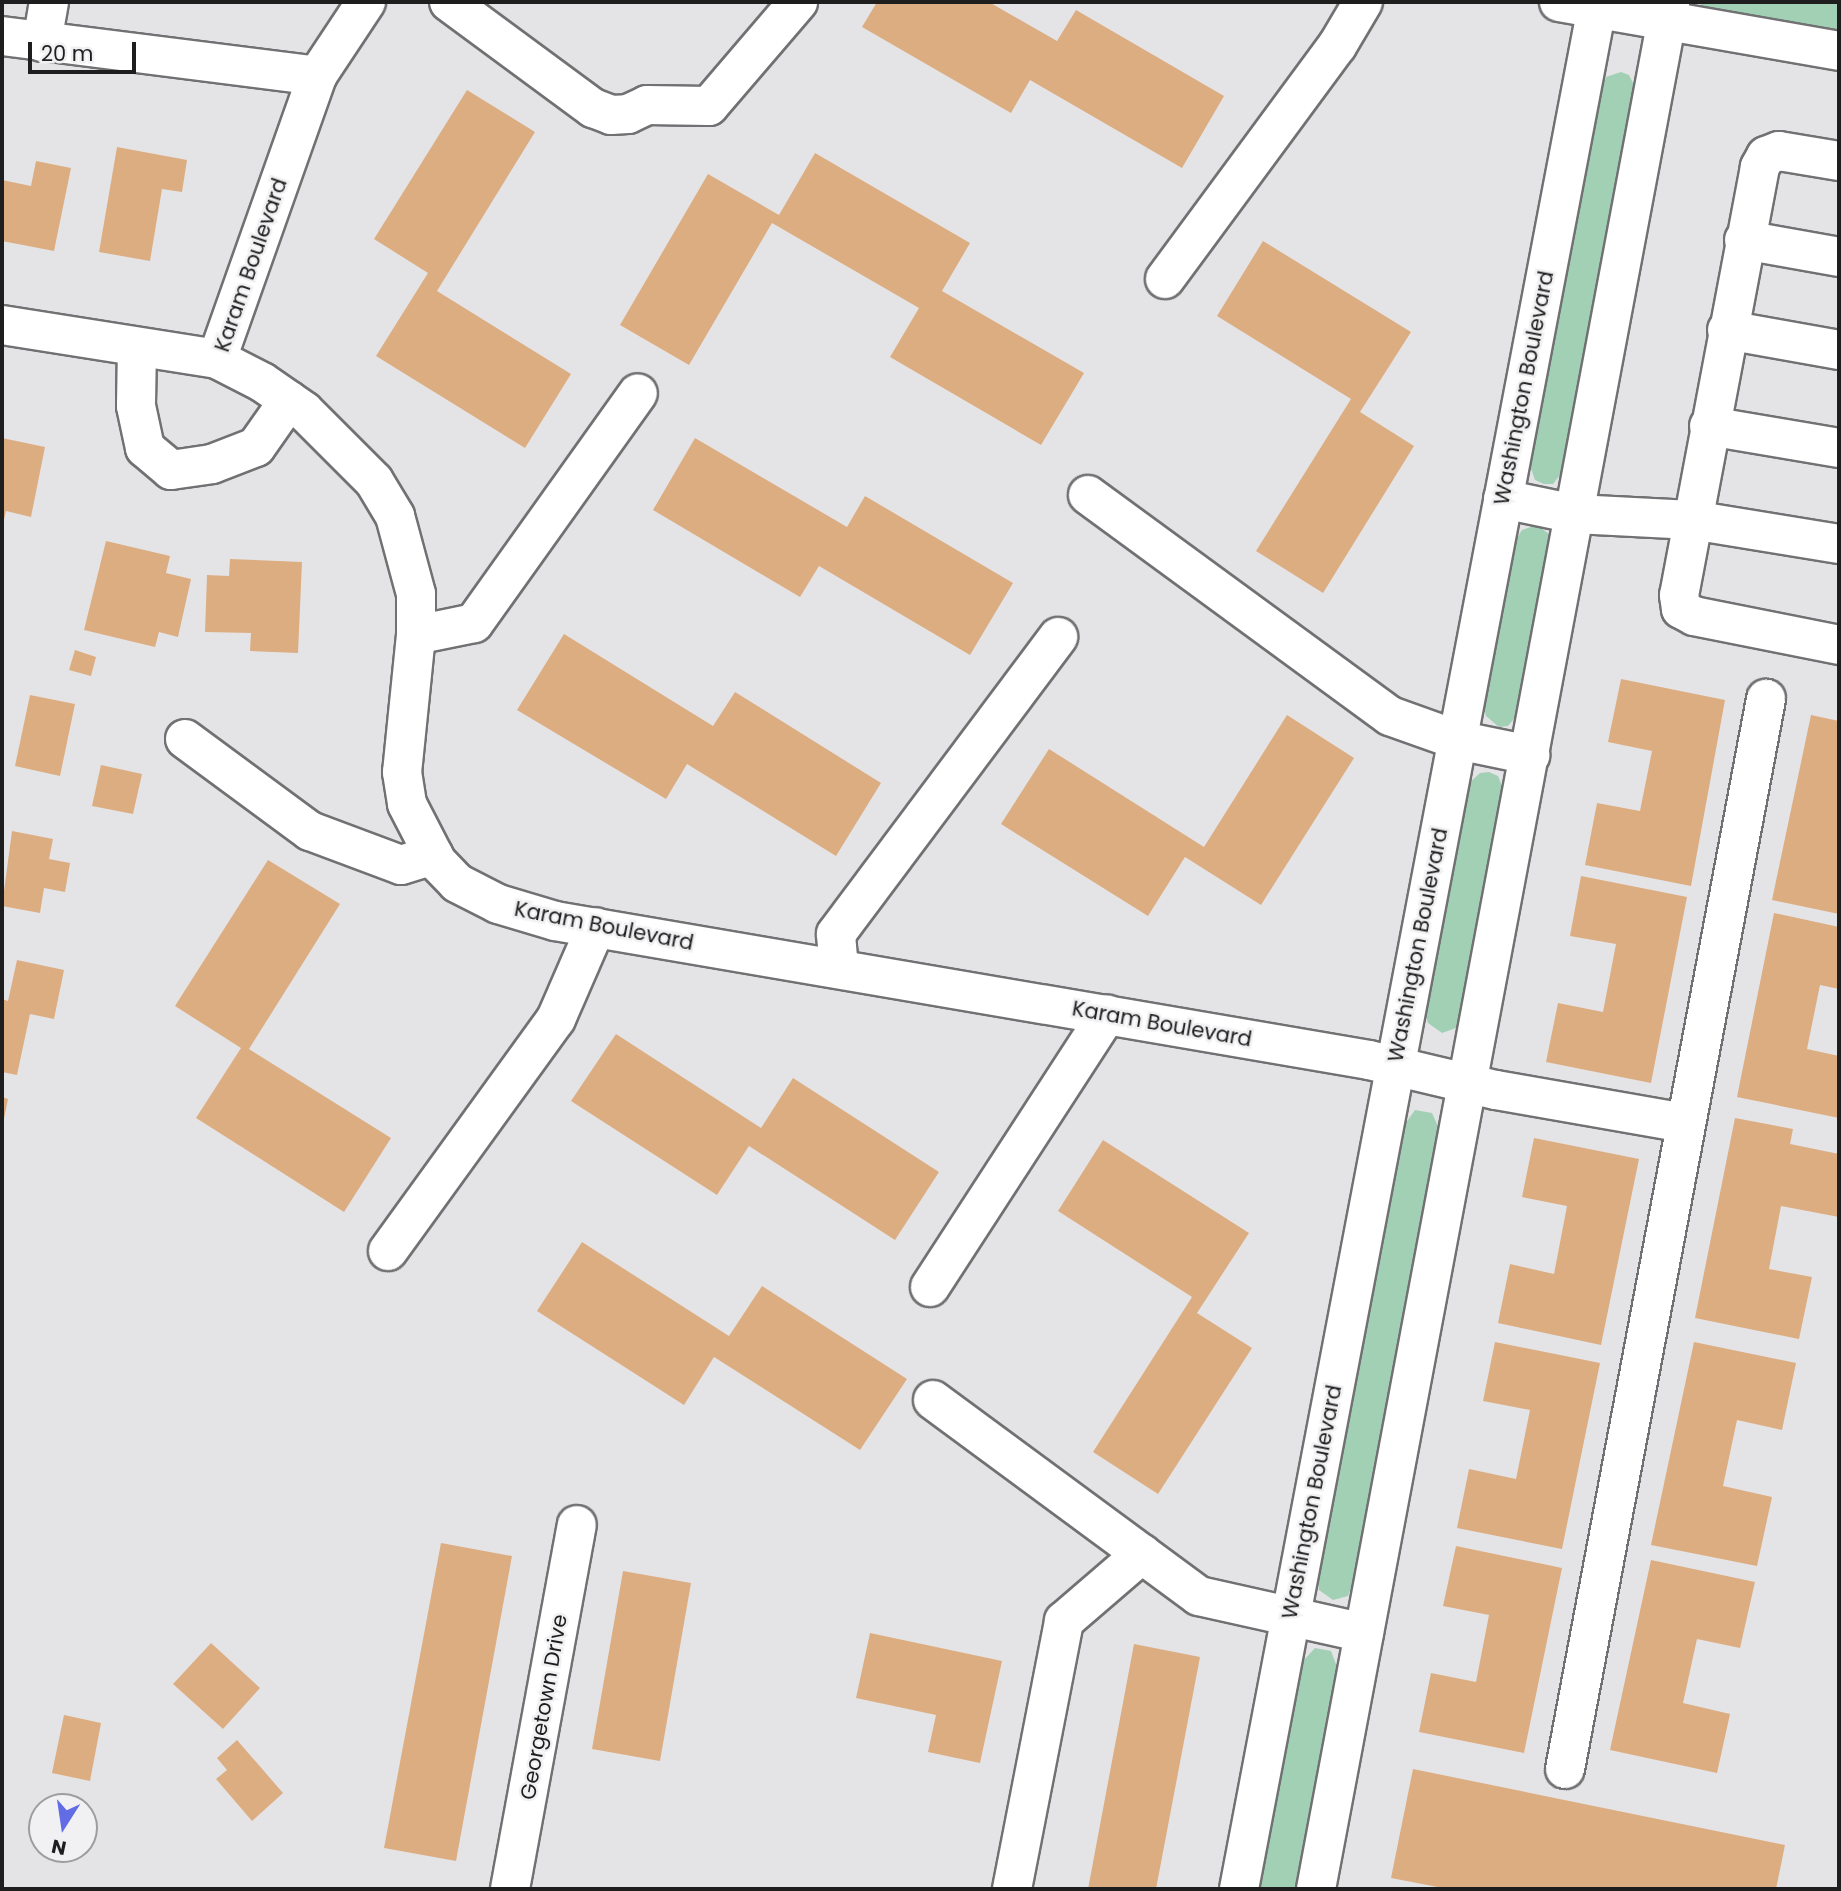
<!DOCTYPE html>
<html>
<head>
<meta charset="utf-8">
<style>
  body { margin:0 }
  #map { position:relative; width:1841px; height:1891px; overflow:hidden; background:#e4e4e6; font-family:Poppins,sans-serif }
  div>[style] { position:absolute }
  .green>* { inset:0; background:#a1d0b5 }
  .building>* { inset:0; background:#ddad82 }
  .roads { filter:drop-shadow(2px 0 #717173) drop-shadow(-2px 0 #717173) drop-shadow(0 2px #717173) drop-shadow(0 -2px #717173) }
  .minor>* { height:38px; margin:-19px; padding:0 19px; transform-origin:19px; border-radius:19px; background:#fff }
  span { translate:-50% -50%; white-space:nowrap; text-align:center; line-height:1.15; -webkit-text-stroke:5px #f1f1f3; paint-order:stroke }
  .street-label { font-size:21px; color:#1e1e1e }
  .frame { position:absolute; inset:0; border:4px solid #1e1e1e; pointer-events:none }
  .north { position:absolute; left:28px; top:1793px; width:70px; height:70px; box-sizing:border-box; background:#f1f1f3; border:2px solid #9d9d9e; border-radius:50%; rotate:192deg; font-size:19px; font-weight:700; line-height:28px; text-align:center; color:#1e1e1e }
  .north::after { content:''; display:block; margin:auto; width:24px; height:32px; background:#626ce4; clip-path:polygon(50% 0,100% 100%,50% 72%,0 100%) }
  .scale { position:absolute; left:28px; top:42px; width:108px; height:32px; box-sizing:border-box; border:4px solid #1e1e1e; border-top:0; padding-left:9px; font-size:21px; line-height:24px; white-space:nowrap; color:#1e1e1e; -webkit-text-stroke:5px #f1f1f3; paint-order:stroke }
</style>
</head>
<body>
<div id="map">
  <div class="green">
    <div style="clip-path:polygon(1698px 2px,1839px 2px,1839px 31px,1704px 7px)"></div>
    <div style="clip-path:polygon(1621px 72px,1629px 75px,1637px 91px,1563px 471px,1553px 484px,1544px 484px,1535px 480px,1529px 463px,1603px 86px,1606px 77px)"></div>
    <div style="clip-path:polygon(1537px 525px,1549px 534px,1552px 543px,1518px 714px,1508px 726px,1499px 727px,1486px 716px,1484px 707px,1517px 538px,1522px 530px)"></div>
    <div style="clip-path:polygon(1489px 772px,1498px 776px,1504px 791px,1460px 1020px,1456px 1028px,1442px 1033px,1428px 1023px,1425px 1014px,1467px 785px,1480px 773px)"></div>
    <div style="clip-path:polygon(1415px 1110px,1432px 1113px,1440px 1131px,1351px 1588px,1348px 1596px,1333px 1600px,1319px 1590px,1318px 1581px,1405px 1124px)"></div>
    <div style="clip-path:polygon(1315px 1648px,1331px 1651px,1337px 1667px,1295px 1889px,1259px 1889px,1303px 1661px)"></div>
  </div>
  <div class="building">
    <div style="clip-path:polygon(877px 2px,989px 2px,1057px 41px,1076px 10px,1224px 96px,1182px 168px,1030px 80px,1011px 113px,862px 27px)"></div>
    <div style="clip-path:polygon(467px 90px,535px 132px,437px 291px,571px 374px,525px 448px,376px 356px,428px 273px,374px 239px)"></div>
    <div style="clip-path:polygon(117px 147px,187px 160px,182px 192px,162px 189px,150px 261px,99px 252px)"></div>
    <div style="clip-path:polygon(815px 153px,970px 243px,942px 291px,1084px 373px,1041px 445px,890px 357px,919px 308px,772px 223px,689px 365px,620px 325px,708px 174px,779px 215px)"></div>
    <div style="clip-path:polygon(36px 161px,71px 168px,54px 251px,2px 241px,2px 180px,31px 186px)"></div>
    <div style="clip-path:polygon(1263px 241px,1411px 332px,1360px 412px,1414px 446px,1323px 593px,1256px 551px,1351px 399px,1217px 316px)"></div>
    <div style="clip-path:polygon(2px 438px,45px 447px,31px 517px,6px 511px,3px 524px)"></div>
    <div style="clip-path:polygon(695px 438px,847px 527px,865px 496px,1013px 583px,970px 655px,819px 566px,800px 597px,653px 510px)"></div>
    <div style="clip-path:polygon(106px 541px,170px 556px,166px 573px,191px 579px,178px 637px,159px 632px,155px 647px,84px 630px)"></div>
    <div style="clip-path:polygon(230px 559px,302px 562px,298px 653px,250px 651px,251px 633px,205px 632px,207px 575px,229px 576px)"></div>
    <div style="clip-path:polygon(564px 634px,713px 726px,735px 692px,881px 783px,836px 856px,687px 764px,666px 799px,517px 710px)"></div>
    <div style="clip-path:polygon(75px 650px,96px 657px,91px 676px,69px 670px)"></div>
    <div style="clip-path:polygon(1621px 679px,1725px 700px,1691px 886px,1585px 865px,1597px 803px,1640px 811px,1652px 751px,1608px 742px)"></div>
    <div style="clip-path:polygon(30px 695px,75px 704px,60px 776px,15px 766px)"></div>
    <div style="clip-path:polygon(1287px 715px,1354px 758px,1261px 905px,1185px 857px,1148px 916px,1001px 824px,1049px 749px,1204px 847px)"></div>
    <div style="clip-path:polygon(1811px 715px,1839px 721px,1839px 914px,1772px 900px)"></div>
    <div style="clip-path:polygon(101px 765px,142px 774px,133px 814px,92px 806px)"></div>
    <div style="clip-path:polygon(12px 831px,53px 839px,49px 859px,70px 863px,65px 892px,44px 888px,40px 913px,2px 906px)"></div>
    <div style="clip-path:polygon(268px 860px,340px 904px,249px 1049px,391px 1138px,344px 1212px,196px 1118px,241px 1048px,175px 1006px)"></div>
    <div style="clip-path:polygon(1581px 876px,1687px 897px,1651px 1083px,1546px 1062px,1558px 1003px,1603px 1012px,1616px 944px,1570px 936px)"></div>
    <div style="clip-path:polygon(1774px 913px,1839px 927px,1839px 989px,1820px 985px,1807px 1049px,1839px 1056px,1839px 1118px,1737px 1097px)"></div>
    <div style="clip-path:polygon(17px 960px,64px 970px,54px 1019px,30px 1014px,17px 1075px,2px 1072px,2px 999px,8px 1001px)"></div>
    <div style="clip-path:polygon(616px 1034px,761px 1128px,793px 1078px,939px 1172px,895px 1240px,749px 1146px,717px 1195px,571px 1101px)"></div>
    <div style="clip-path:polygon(2px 1097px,8px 1099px,3px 1124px,2px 1124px)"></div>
    <div style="clip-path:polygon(1735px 1118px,1793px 1129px,1790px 1144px,1839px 1154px,1839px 1217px,1781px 1206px,1769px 1269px,1812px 1277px,1799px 1339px,1695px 1318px)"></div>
    <div style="clip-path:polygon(1534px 1138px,1639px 1159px,1601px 1345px,1498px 1323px,1510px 1264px,1554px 1274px,1567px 1206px,1522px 1197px)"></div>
    <div style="clip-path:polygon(1103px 1140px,1249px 1233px,1197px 1313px,1252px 1348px,1158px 1494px,1093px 1452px,1192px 1297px,1058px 1211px)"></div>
    <div style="clip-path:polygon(582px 1242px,729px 1336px,762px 1286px,907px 1379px,860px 1450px,714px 1357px,684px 1405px,537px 1311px)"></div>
    <div style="clip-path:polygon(1495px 1342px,1600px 1363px,1562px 1549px,1457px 1528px,1469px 1469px,1516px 1479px,1530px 1410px,1483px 1401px)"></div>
    <div style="clip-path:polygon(1694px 1342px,1796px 1363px,1782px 1430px,1737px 1420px,1723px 1486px,1772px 1497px,1757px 1566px,1651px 1545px)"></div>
    <div style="clip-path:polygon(441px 1543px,512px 1556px,456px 1861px,384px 1848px)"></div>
    <div style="clip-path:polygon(1456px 1546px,1562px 1568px,1524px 1753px,1419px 1732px,1431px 1673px,1476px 1682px,1489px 1615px,1443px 1606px)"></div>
    <div style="clip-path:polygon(1651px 1560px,1755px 1582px,1740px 1648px,1697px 1639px,1683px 1703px,1730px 1714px,1717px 1773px,1610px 1750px)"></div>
    <div style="clip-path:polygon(623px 1571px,691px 1583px,660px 1761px,592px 1749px)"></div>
    <div style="clip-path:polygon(870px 1633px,1002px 1661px,980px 1763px,928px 1752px,936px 1715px,856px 1698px)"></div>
    <div style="clip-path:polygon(211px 1643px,260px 1688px,223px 1729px,173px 1684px)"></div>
    <div style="clip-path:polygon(1134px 1644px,1200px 1657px,1156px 1889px,1088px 1889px)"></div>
    <div style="clip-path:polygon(64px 1715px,101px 1723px,90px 1781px,52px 1773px)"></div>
    <div style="clip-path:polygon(237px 1740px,283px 1793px,252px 1821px,216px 1779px,227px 1770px,217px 1758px)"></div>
    <div style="clip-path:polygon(1413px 1769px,1785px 1845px,1776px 1889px,1448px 1889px,1391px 1878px)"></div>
  </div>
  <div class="roads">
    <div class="minor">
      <div style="left:449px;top:2px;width:179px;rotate:36.4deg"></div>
      <div style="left:593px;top:108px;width:19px;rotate:21deg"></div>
      <div style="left:611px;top:115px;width:17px;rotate:-3deg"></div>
      <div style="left:628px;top:114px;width:21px;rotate:-25deg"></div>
      <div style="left:647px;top:105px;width:62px;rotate:0.9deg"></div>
      <div style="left:709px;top:106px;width:137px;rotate:-49.4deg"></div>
      <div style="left:1559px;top:2px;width:284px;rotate:9.9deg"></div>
      <div style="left:2px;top:36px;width:318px;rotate:7.2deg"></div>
      <div style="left:42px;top:42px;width:41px;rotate:-80.1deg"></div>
      <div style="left:1839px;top:161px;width:61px;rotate:-170.5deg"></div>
      <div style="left:1779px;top:151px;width:14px;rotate:159deg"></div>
      <div style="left:1766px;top:156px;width:13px;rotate:119deg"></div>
      <div style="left:1760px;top:167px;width:436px;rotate:100.7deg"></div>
      <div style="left:1679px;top:595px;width:14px;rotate:82deg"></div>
      <div style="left:1681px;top:609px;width:15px;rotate:28deg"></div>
      <div style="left:1694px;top:616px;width:148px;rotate:11.3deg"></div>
      <div style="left:1744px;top:240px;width:97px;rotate:10.1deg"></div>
      <div style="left:1165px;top:279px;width:290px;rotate:-53.6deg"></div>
      <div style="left:1337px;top:46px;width:51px;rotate:-59.4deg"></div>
      <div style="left:2px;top:325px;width:218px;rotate:9deg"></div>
      <div style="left:217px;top:359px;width:51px;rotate:27.1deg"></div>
      <div style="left:262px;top:382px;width:51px;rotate:34.6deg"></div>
      <div style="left:304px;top:411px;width:99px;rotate:45deg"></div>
      <div style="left:374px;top:481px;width:41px;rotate:59deg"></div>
      <div style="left:395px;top:516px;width:81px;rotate:74.9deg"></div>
      <div style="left:416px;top:594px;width:41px;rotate:90deg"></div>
      <div style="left:416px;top:635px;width:138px;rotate:95.8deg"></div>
      <div style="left:402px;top:772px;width:32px;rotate:81deg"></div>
      <div style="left:407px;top:804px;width:65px;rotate:62.7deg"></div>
      <div style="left:437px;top:862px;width:29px;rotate:46deg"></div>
      <div style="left:457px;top:883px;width:46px;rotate:27.1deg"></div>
      <div style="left:498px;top:904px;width:59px;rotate:16.6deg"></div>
      <div style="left:555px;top:921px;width:826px;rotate:9.69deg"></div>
      <div style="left:1369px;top:1060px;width:130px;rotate:13.3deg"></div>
      <div style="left:1496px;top:1090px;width:193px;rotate:9.9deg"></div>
      <div style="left:1727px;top:330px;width:114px;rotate:10.1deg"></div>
      <div style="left:137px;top:347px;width:59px;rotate:91deg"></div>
      <div style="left:136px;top:406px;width:43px;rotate:77.9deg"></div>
      <div style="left:145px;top:448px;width:34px;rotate:40deg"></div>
      <div style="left:171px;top:470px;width:41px;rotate:-8.3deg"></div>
      <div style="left:212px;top:464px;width:47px;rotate:-21.1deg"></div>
      <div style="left:256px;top:447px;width:57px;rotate:-54.9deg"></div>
      <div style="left:217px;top:359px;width:300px;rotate:-70.5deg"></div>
      <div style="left:317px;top:76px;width:89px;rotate:-56.5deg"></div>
      <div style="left:1709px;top:426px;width:132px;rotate:9.6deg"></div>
      <div style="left:1088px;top:495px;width:374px;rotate:36.2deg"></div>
      <div style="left:1390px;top:716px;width:71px;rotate:19.7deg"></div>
      <div style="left:1457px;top:740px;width:75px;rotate:11.6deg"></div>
      <div style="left:1503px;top:499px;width:74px;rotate:11.8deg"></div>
      <div style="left:1575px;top:514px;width:117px;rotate:2.9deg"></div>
      <div style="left:1692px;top:520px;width:149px;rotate:9.3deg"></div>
      <div style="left:416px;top:635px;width:59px;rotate:-11.7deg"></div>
      <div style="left:474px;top:623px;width:282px;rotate:-54.5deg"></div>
      <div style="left:185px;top:739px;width:155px;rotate:36.4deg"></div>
      <div style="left:310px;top:831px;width:97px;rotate:20.5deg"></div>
      <div style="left:401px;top:865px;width:34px;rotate:-17deg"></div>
      <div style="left:839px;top:969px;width:35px;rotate:-95deg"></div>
      <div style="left:836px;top:934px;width:371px;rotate:-53.2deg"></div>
      <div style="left:388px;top:1251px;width:286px;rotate:-54.1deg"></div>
      <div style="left:556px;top:1019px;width:100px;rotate:-66.5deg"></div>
      <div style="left:930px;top:1287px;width:325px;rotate:-57deg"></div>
      <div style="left:933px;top:1400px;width:330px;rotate:36.4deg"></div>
      <div style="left:1199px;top:1596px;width:169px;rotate:12.6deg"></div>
      <div style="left:1565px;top:1769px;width:1089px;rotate:-79.36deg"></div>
      <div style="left:510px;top:1889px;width:370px;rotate:-79.6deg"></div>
      <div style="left:1012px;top:1889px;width:273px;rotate:-79deg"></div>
      <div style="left:1064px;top:1621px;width:103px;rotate:-40.7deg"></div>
      <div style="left:1239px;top:1889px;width:1921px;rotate:-79.23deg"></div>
      <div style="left:1316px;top:1889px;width:1920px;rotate:-79.37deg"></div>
    </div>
  </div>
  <div class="street-label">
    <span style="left:251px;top:265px;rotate:-71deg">Karam Boulevard</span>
    <span style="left:1524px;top:388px;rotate:-79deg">Washington Boulevard</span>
    <span style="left:604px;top:926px;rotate:11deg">Karam Boulevard</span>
    <span style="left:1418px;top:945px;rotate:-79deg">Washington Boulevard</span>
    <span style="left:1162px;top:1024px;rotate:10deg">Karam Boulevard</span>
    <span style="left:1312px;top:1502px;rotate:-79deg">Washington Boulevard</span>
    <span style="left:544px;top:1707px;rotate:-80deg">Georgetown Drive</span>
  </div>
  <div class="frame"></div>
  <div class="north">N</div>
  <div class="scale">20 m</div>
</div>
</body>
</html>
